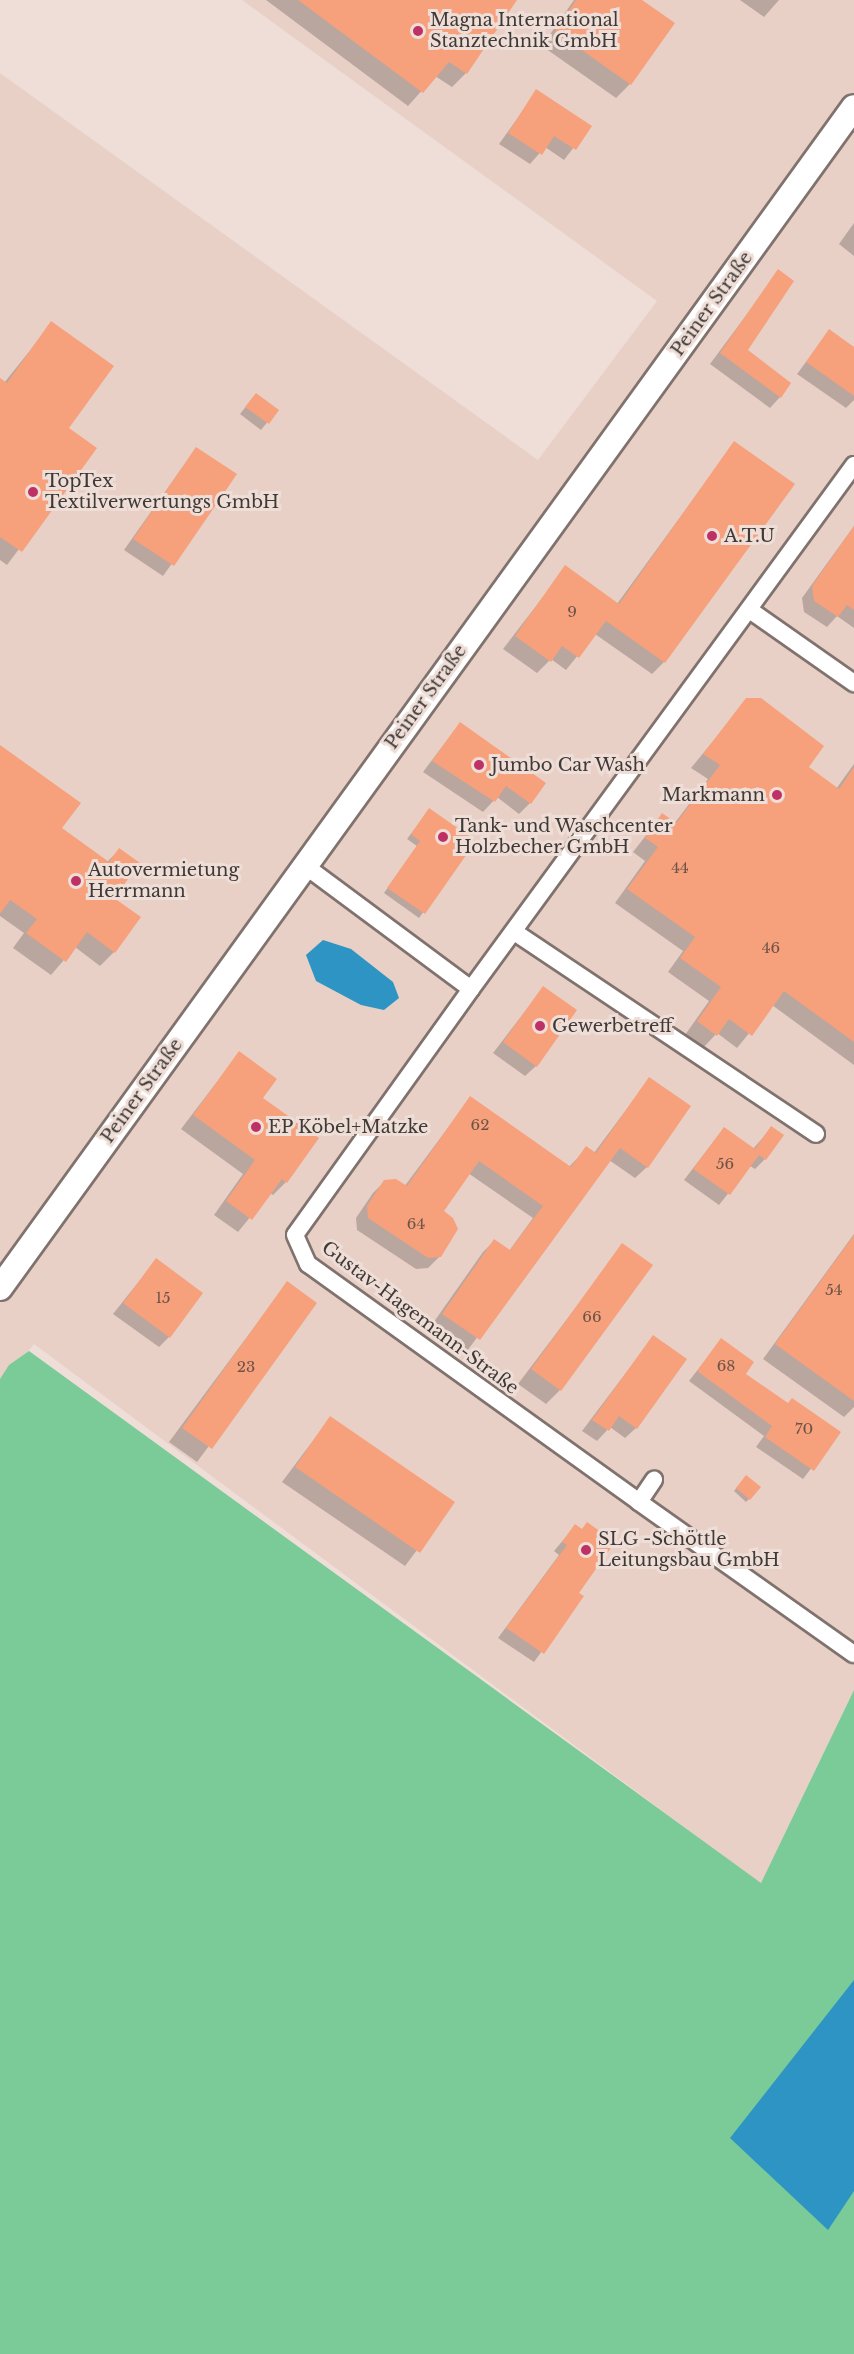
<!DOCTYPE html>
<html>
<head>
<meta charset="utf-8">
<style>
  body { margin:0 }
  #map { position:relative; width:854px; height:2354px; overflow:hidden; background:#eeded7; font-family:"Libre Baskerville",serif }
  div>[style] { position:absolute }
  .built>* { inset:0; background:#e8d0c7 }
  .green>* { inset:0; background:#7bcb99 }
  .water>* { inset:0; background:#2d94c3 }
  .shadow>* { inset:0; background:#0003 }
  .building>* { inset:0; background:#f6a07c }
  .roads { filter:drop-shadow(2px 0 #80726d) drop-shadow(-2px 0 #80726d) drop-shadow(0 2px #80726d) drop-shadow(0 -2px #80726d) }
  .minor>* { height:16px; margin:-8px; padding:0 8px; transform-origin:8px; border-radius:8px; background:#fff }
  .secondary>* { height:24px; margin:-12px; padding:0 12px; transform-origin:12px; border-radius:12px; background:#fff }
  .dots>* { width:16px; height:16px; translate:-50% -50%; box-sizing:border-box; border:3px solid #eeded7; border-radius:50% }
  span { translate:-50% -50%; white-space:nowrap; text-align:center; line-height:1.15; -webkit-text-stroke:6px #eeded7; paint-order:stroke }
  .number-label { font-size:15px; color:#6e5448 }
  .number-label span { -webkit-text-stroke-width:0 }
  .poi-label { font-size:18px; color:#403a37 }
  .left { translate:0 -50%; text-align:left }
  .right { translate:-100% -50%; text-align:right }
  .street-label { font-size:18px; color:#403a37 }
</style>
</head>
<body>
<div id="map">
  <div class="built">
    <div style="clip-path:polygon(242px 0,854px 0,854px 1690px,761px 1884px,34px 1344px,0 1388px,0 73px,538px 460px,657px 301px)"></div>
  </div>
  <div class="green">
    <div style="clip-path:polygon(29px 1351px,761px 1883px,854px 1690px,854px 2354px,0 2354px,0 1379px,9px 1365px)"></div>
  </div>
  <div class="water">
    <div style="clip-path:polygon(323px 940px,351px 949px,393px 982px,399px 998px,384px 1010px,361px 1005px,316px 981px,306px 955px)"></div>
    <div style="clip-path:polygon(854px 1980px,854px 2191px,828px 2230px,730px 2138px)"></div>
  </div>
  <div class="shadow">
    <div style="clip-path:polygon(266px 0,515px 0,466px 73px,452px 87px,435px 76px,408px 106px)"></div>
    <div style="clip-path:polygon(574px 0,639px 0,630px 84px,616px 98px,542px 46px)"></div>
    <div style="clip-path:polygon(740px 0,779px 0,764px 17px)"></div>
    <div style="clip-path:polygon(537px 91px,590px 126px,564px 160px,545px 147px,530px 164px,499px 144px)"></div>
    <div style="clip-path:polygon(854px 223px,854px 256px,839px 244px)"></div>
    <div style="clip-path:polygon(779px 271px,746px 350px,780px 397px,770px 408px,710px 364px)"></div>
    <div style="clip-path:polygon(52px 323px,67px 429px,95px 448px,7px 565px,0 560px,0 380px,4px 383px)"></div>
    <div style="clip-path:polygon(829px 331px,854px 348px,854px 400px,846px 408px,797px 374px)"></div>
    <div style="clip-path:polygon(256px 394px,277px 410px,261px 430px,240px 414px)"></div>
    <div style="clip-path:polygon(734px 443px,664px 662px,652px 674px,595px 634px,566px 670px,551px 659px,537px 673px,503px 649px,566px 567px,617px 604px)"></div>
    <div style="clip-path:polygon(196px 448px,235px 475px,163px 576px,124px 550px)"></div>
    <div style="clip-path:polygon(854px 526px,854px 628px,837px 616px,827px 627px,804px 612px,802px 598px)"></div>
    <div style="clip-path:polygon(747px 700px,807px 768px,836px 789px,854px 764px,854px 1065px,772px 1005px,737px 1048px,717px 1033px,703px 1048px,685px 1035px,709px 1001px,668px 972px,683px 951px,615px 903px,645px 861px,633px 852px,662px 815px,674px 824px,708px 779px,691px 768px)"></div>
    <div style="clip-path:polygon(460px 723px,530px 803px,519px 814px,497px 797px,483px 812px,423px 772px)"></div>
    <div style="clip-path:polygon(0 746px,60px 828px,107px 862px,119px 850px,112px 899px,114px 952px,100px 966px,75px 947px,51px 975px,13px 948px,24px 933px,0 916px)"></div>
    <div style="clip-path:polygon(429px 810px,474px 841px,419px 918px,384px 893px,417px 846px,407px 839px)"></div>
    <div style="clip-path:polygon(543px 988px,536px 1066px,525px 1076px,493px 1053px)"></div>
    <div style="clip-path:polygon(239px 1053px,261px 1098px,286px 1182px,273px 1195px,270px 1193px,238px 1232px,214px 1215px,243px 1174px,181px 1129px)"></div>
    <div style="clip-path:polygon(649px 1079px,647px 1167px,635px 1178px,609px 1160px,467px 1351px,431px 1326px,483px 1252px,494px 1241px,509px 1251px,533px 1218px,468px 1173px,441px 1211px,440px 1256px,428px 1268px,416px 1269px,357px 1230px,356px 1218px,373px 1193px,385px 1181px,404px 1187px,470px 1098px,569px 1167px,587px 1148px,594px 1153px)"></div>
    <div style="clip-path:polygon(724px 1128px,753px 1149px,771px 1128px,765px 1159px,755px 1169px,750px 1166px,719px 1205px,684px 1180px)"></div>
    <div style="clip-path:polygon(854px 1234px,854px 1407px,844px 1417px,763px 1359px)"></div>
    <div style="clip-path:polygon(623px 1245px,560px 1390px,546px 1404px,518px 1384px)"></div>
    <div style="clip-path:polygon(156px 1260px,169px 1337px,159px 1347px,113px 1314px)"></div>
    <div style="clip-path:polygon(287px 1283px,315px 1303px,197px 1462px,169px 1442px)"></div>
    <div style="clip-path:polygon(653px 1337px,636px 1428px,625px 1438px,610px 1427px,597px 1441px,582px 1431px)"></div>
    <div style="clip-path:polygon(721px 1340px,744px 1374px,788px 1404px,839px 1432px,803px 1479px,756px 1447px,764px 1436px,689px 1381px)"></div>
    <div style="clip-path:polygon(330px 1418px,453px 1502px,405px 1566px,282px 1482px)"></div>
    <div style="clip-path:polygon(743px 1480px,749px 1499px,746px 1502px,734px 1491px)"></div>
    <div style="clip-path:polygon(575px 1526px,577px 1593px,581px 1597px,534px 1662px,498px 1638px,559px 1555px,554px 1551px)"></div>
  </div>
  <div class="building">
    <div style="clip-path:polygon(298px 0,517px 0,467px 74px,449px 62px,423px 93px)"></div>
    <div style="clip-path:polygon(576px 0,642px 0,675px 23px,631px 85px,555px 31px)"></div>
    <div style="clip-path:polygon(536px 89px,592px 126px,576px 150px,554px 136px,542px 155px,508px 133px)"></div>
    <div style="clip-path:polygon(778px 269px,794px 281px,748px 350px,791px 383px,781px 398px,720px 353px)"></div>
    <div style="clip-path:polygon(51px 321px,114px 366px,69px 428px,97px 448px,22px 552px,0 537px,0 378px,7px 383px)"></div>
    <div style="clip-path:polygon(829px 329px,854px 347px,854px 396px,806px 362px)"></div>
    <div style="clip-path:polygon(256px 393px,279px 410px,269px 424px,245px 407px)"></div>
    <div style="clip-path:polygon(734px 441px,795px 484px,665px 663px,606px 621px,579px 658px,562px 646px,551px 662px,515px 636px,565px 565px,619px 604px)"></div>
    <div style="clip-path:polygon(196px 447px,237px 474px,174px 566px,133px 539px)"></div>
    <div style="clip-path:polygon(854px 526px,854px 610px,847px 605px,838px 617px,814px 601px,812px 586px)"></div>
    <div style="clip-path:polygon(746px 698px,761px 698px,824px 746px,809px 767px,839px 789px,854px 767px,854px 1042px,784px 991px,752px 1036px,729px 1019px,717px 1036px,697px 1021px,721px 987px,680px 958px,695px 937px,627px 889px,658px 847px,645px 838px,662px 813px,676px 823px,720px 765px,703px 754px)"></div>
    <div style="clip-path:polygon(460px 722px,546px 783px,531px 804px,506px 786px,495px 802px,432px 761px)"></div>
    <div style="clip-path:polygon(0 745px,81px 803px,62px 828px,109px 862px,119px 848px,140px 863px,114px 898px,141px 917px,115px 953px,87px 932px,66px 962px,26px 933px,37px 919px,10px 900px,0 914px)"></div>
    <div style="clip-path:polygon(429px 808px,476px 841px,425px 914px,387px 888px,420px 841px,411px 834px)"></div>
    <div style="clip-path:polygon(543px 986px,577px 1010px,537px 1067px,503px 1042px)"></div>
    <div style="clip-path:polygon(239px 1051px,277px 1079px,263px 1098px,319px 1138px,287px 1183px,282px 1179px,252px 1220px,226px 1201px,255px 1160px,193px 1115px)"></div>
    <div style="clip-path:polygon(649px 1077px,691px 1106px,648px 1168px,620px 1148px,480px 1340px,442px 1314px,494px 1239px,510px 1250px,543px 1206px,479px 1161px,444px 1211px,453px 1218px,458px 1229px,441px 1257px,428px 1258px,368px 1218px,367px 1206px,384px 1180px,396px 1179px,407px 1186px,470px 1096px,571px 1167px,586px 1146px,596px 1153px)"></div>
    <div style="clip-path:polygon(771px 1126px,784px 1135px,766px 1160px,759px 1155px,730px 1195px,693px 1169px,724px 1127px,755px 1149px)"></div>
    <div style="clip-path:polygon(854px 1235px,854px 1401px,775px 1344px)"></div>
    <div style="clip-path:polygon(622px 1243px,653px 1265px,561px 1391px,531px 1369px)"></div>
    <div style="clip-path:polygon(156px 1258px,203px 1293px,170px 1338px,123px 1303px)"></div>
    <div style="clip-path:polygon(287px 1281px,317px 1303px,212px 1449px,182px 1428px)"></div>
    <div style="clip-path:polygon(653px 1335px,687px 1359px,637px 1429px,619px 1416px,609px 1431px,592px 1420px)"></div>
    <div style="clip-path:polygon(721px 1338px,754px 1362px,746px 1374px,788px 1403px,792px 1398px,841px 1432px,814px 1471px,765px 1437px,772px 1426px,697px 1371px)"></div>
    <div style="clip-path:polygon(330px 1416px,455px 1502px,420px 1553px,295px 1467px)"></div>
    <div style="clip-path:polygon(746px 1475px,761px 1487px,750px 1500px,736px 1488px)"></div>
    <div style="clip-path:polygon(587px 1522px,615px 1542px,579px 1593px,584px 1596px,544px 1654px,506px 1628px,567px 1545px,562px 1542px,575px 1524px,582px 1529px)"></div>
  </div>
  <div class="roads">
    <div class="minor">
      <div style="left:751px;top:611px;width:126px;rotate:35deg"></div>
      <div style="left:304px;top:865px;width:208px;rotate:36.6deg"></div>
      <div style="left:471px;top:989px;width:302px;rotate:125.6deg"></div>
      <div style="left:295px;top:1235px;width:32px;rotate:66deg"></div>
      <div style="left:308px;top:1264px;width:408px;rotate:35.7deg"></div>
      <div style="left:639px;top:1502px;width:27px;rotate:-56deg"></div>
      <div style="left:516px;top:933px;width:361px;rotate:33.8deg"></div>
      <div style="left:471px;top:989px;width:649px;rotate:-53.84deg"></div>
      <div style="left:639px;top:1502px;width:263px;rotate:35.3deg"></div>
    </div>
    <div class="secondary">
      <div style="left:0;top:1288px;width:1457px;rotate:-54.13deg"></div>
    </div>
  </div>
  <div class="dots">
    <div style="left:418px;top:31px;background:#bd3165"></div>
    <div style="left:33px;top:492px;background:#bd3165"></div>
    <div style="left:712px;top:536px;background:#bd3165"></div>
    <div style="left:479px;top:765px;background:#bd3165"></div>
    <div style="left:777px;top:795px;background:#bd3165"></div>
    <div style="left:443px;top:837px;background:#bd3165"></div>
    <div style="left:76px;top:881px;background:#bd3165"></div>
    <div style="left:540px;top:1026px;background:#bd3165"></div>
    <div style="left:256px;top:1127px;background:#bd3165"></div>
    <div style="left:586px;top:1550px;background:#bd3165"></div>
  </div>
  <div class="number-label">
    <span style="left:572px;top:612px">9</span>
    <span style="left:680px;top:868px">44</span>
    <span style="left:771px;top:948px">46</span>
    <span style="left:480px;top:1125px">62</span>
    <span style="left:725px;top:1164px">56</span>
    <span style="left:416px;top:1224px">64</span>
    <span style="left:834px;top:1290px">54</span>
    <span style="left:163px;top:1298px">15</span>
    <span style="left:592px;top:1317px">66</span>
    <span style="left:726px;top:1366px">68</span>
    <span style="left:246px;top:1367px">23</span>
    <span style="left:804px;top:1429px">70</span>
  </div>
  <div class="poi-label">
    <span class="left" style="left:430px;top:31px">Magna International<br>Stanztechnik GmbH</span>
    <span class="left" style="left:45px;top:492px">TopTex<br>Textilverwertungs GmbH</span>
    <span class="left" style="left:724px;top:536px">A.T.U</span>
    <span class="left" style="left:491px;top:765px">Jumbo Car Wash</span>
    <span class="right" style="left:765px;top:795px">Markmann</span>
    <span class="left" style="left:455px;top:837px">Tank- und Waschcenter<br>Holzbecher GmbH</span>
    <span class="left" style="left:88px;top:881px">Autovermietung<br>Herrmann</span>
    <span class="left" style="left:552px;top:1026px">Gewerbetreff</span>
    <span class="left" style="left:268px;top:1127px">EP Köbel+Matzke</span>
    <span class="left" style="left:598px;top:1550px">SLG -Schöttle<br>Leitungsbau GmbH</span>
  </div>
  <div class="street-label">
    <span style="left:712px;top:304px;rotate:-54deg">Peiner Straße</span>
    <span style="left:426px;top:697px;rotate:-54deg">Peiner Straße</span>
    <span style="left:142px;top:1091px;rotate:-54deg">Peiner Straße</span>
    <span style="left:420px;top:1318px;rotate:37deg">Gustav-Hagemann-Straße</span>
  </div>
</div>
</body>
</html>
